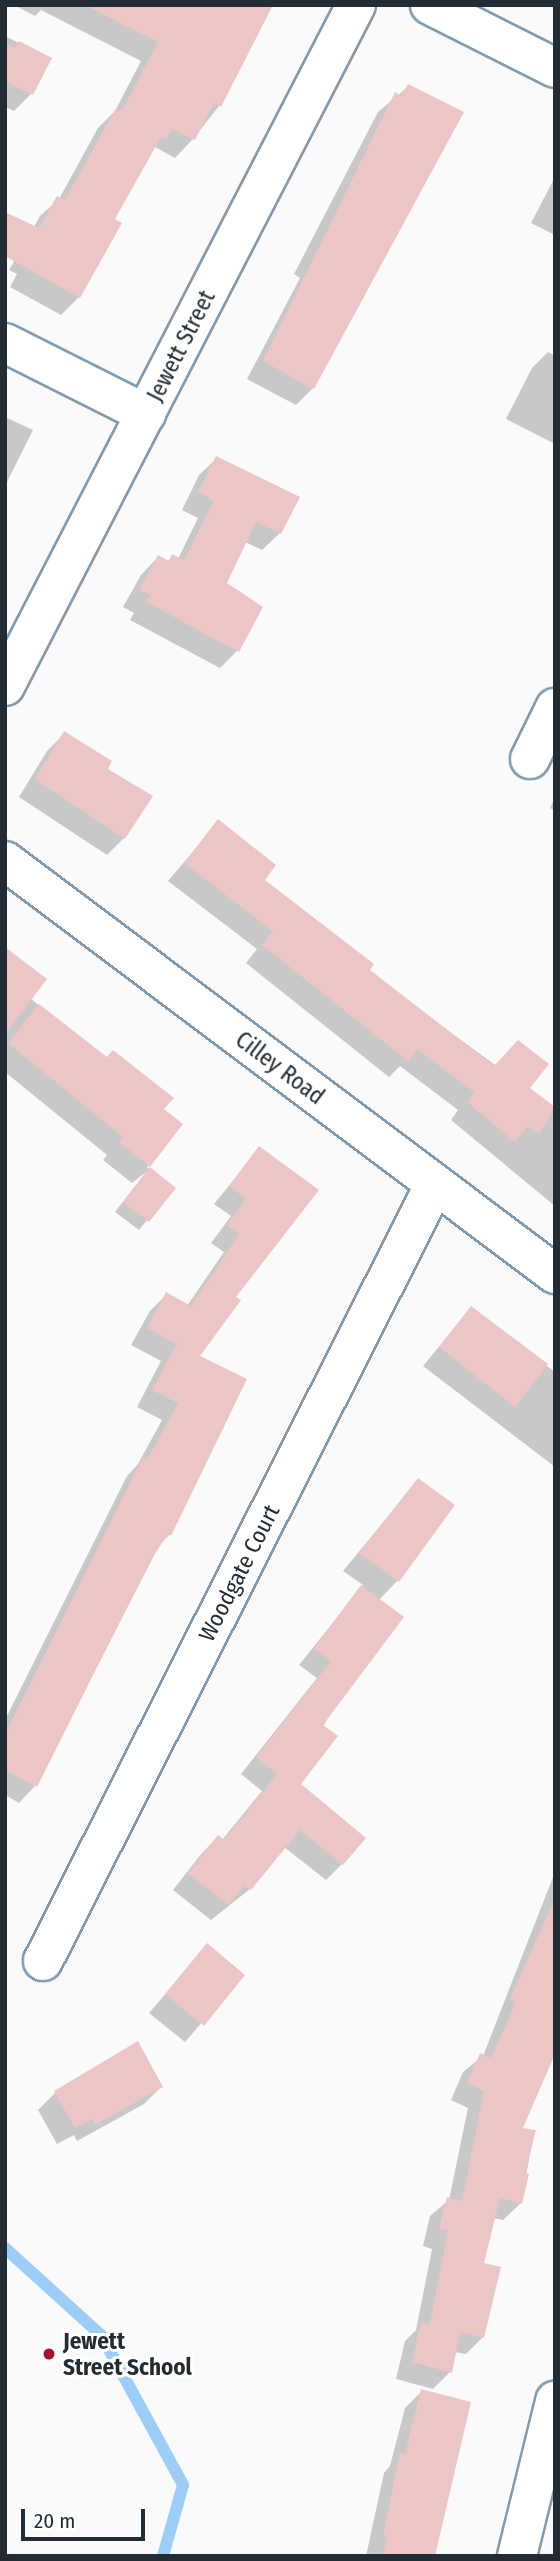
<!DOCTYPE html>
<html>
<head>
<meta charset="utf-8">
<style>
  body { margin:0 }
  #map { position:relative; width:560px; height:2561px; overflow:hidden; background:#fafafa; font-family:"Fira Sans Condensed",sans-serif }
  div>[style] { position:absolute }
  .shadow>* { inset:0; background:#0003 }
  .stream>* { height:12px; margin:-6px; padding:0 6px; transform-origin:6px; border-radius:6px; background:#9ccef7 }
  .building>* { inset:0; background:#ecc6c4 }
  .roads { filter:drop-shadow(2px 0 #809ab0) drop-shadow(-2px 0 #809ab0) drop-shadow(0 2px #809ab0) drop-shadow(0 -2px #809ab0) }
  .minor>* { height:38px; margin:-19px; padding:0 19px; transform-origin:19px; border-radius:19px; background:#fff }
  .tertiary>* { height:38px; margin:-19px; padding:0 19px; transform-origin:19px; border-radius:19px; background:#fff }
  .dots>* { width:19px; height:19px; translate:-50% -50%; box-sizing:border-box; border:4px solid #fff; border-radius:50% }
  span { translate:-50% -50%; white-space:nowrap; text-align:center; line-height:1.15; -webkit-text-stroke:6px #fff; paint-order:stroke }
  .street-label { font-size:23px; color:#212c34 }
  .poi-label { font-size:23px; color:#212c34; font-weight:700 }
  .left { translate:0 -50%; text-align:left }
  .frame { position:absolute; inset:0; border:7px solid #212c34; pointer-events:none }
  .scale { position:absolute; left:21px; top:2509px; width:124px; height:32px; box-sizing:border-box; border:4px solid #212c34; border-top:0; padding-left:9px; font-size:21px; line-height:24px; white-space:nowrap; color:#212c34; -webkit-text-stroke:5px #fff; paint-order:stroke }
</style>
</head>
<body>
<div id="map">
  <div class="shadow">
    <div style="clip-path:polygon(14px 5px,272px 5px,219px 106px,193px 139px,175px 158px,155px 147px,150px 152px,113px 220px,79px 297px,61px 315px,10px 287px,17px 274px,9px 270px,40px 216px,59px 199px,98px 128px,115px 111px,141px 61px,41px 10px,35px 16px)"></div>
    <div style="clip-path:polygon(7px 37px,50px 59px,31px 94px,14px 111px,5px 107px)"></div>
    <div style="clip-path:polygon(409px 86px,313px 388px,296px 405px,247px 379px,300px 278px,294px 274px,378px 112px)"></div>
    <div style="clip-path:polygon(555px 177px,555px 235px,531px 223px)"></div>
    <div style="clip-path:polygon(548px 352px,555px 356px,555px 444px,506px 419px,532px 368px)"></div>
    <div style="clip-path:polygon(5px 417px,33px 430px,5px 486px)"></div>
    <div style="clip-path:polygon(217px 458px,280px 533px,262px 550px,245px 542px,224px 584px,237px 651px,220px 668px,130px 620px,134px 613px,123px 607px,141px 575px,158px 557px,167px 562px,173px 556px,178px 559px,198px 518px,182px 510px,199px 475px)"></div>
    <div style="clip-path:polygon(64px 734px,105px 769px,124px 838px,107px 855px,19px 797px,47px 751px)"></div>
    <div style="clip-path:polygon(555px 798px,555px 811px,550px 808px)"></div>
    <div style="clip-path:polygon(218px 822px,262px 880px,367px 971px,555px 1109px,555px 1206px,451px 1120px,458px 1110px,400px 1066px,389px 1077px,246px 963px,257px 949px,168px 881px)"></div>
    <div style="clip-path:polygon(5px 949px,30px 998px,181px 1125px,147px 1167px,173px 1188px,139px 1230px,115px 1212px,146px 1172px,132px 1183px,103px 1160px,107px 1155px,5px 1072px)"></div>
    <div style="clip-path:polygon(260px 1148px,234px 1297px,198px 1356px,170px 1534px,160px 1544px,35px 1786px,19px 1803px,5px 1795px,5px 1720px,127px 1476px,138px 1464px,162px 1420px,137px 1407px,161px 1361px,131px 1345px,150px 1311px,167px 1294px,187px 1306px,224px 1252px,211px 1243px,231px 1216px,214px 1204px)"></div>
    <div style="clip-path:polygon(471px 1308px,555px 1372px,555px 1467px,423px 1366px)"></div>
    <div style="clip-path:polygon(418px 1480px,398px 1580px,379px 1600px,298px 1785px,342px 1864px,326px 1880px,284px 1847px,250px 1889px,211px 1920px,173px 1890px,202px 1853px,218px 1837px,222px 1840px,262px 1791px,241px 1774px,317px 1678px,299px 1665px,363px 1585px,343px 1571px)"></div>
    <div style="clip-path:polygon(555px 1872px,555px 2044px,521px 2129px,534px 2132px,521px 2203px,503px 2220px,493px 2218px,482px 2264px,483px 2337px,466px 2354px,454px 2352px,450px 2372px,433px 2389px,396px 2379px,405px 2341px,416px 2330px,432px 2249px,423px 2246px,430px 2216px,449px 2200px,468px 2108px,451px 2100px,463px 2072px,483px 2056px)"></div>
    <div style="clip-path:polygon(207px 1946px,243px 1975px,185px 2042px,149px 2013px)"></div>
    <div style="clip-path:polygon(161px 2087px,144px 2104px,77px 2141px,74px 2135px,57px 2144px,38px 2110px,55px 2093px)"></div>
    <div style="clip-path:polygon(422px 2391px,433px 2556px,366px 2556px,384px 2473px,390px 2466px,405px 2408px)"></div>
  </div>
  <div class="stream">
    <div style="left:5px;top:2248px;width:130px;rotate:42.2deg"></div>
    <div style="left:101px;top:2335px;width:171px;rotate:61.3deg"></div>
    <div style="left:183px;top:2485px;width:74px;rotate:105.7deg"></div>
  </div>
  <div class="building">
    <div style="clip-path:polygon(85px 5px,273px 5px,221px 107px,214px 103px,195px 140px,172px 129px,166px 139px,161px 137px,115px 219px,122px 223px,80px 298px,5px 256px,5px 212px,39px 228px,57px 196px,65px 200px,116px 108px,122px 111px,158px 42px)"></div>
    <div style="clip-path:polygon(19px 41px,52px 58px,33px 95px,5px 81px,5px 43px,15px 48px)"></div>
    <div style="clip-path:polygon(408px 84px,464px 112px,314px 389px,263px 361px,395px 92px,401px 96px)"></div>
    <div style="clip-path:polygon(216px 456px,300px 497px,281px 534px,256px 522px,227px 583px,263px 607px,239px 652px,146px 602px,150px 595px,139px 590px,158px 555px,169px 561px,172px 554px,184px 560px,214px 501px,198px 492px)"></div>
    <div style="clip-path:polygon(64px 731px,112px 761px,108px 769px,153px 796px,125px 839px,35px 779px)"></div>
    <div style="clip-path:polygon(218px 819px,276px 865px,265px 880px,374px 964px,370px 970px,494px 1066px,518px 1040px,549px 1064px,530px 1088px,555px 1107px,539px 1134px,528px 1126px,515px 1142px,467px 1102px,474px 1092px,417px 1049px,408px 1061px,262px 945px,273px 931px,184px 863px)"></div>
    <div style="clip-path:polygon(5px 947px,47px 979px,5px 1034px)"></div>
    <div style="clip-path:polygon(39px 1004px,107px 1057px,113px 1050px,174px 1098px,164px 1109px,183px 1124px,150px 1167px,119px 1142px,123px 1137px,8px 1043px)"></div>
    <div style="clip-path:polygon(259px 1146px,319px 1190px,236px 1297px,241px 1300px,200px 1356px,247px 1379px,171px 1536px,168px 1534px,152px 1558px,37px 1787px,5px 1770px,5px 1735px,143px 1457px,147px 1460px,178px 1403px,152px 1390px,177px 1344px,147px 1328px,166px 1292px,191px 1306px,239px 1234px,227px 1225px,246px 1199px,229px 1186px)"></div>
    <div style="clip-path:polygon(150px 1167px,176px 1188px,149px 1222px,123px 1202px)"></div>
    <div style="clip-path:polygon(471px 1306px,548px 1364px,515px 1407px,439px 1347px)"></div>
    <div style="clip-path:polygon(418px 1478px,455px 1505px,399px 1582px,359px 1553px)"></div>
    <div style="clip-path:polygon(361px 1585px,404px 1617px,323px 1725px,338px 1736px,301px 1784px,366px 1838px,343px 1865px,300px 1830px,251px 1890px,244px 1886px,228px 1905px,188px 1873px,218px 1835px,224px 1840px,277px 1774px,256px 1757px,331px 1661px,314px 1648px)"></div>
    <div style="clip-path:polygon(555px 1898px,555px 2054px,523px 2128px,536px 2130px,525px 2173px,529px 2174px,522px 2204px,500px 2198px,484px 2263px,501px 2267px,484px 2338px,460px 2332px,452px 2373px,412px 2362px,421px 2322px,430px 2324px,448px 2231px,439px 2229px,447px 2197px,462px 2201px,484px 2091px,467px 2083px,480px 2053px,491px 2058px,516px 2002px,510px 1999px)"></div>
    <div style="clip-path:polygon(207px 1943px,245px 1975px,204px 2026px,165px 1994px)"></div>
    <div style="clip-path:polygon(138px 2041px,163px 2087px,95px 2125px,92px 2119px,75px 2128px,54px 2091px)"></div>
    <div style="clip-path:polygon(421px 2389px,471px 2402px,435px 2556px,383px 2556px,387px 2537px,383px 2536px,400px 2453px,405px 2454px)"></div>
  </div>
  <div class="roads">
    <div class="minor">
      <div style="left:430px;top:5px;width:140px;rotate:26.7deg"></div>
      <div style="left:5px;top:343px;width:158px;rotate:26.7deg"></div>
      <div style="left:530px;top:759px;width:57px;rotate:-63.9deg"></div>
      <div style="left:43px;top:1961px;width:870px;rotate:-63.23deg"></div>
      <div style="left:517px;top:2556px;width:160px;rotate:-76.2deg"></div>
    </div>
    <div class="tertiary">
      <div style="left:5px;top:686px;width:766px;rotate:-62.73deg"></div>
      <div style="left:5px;top:861px;width:688px;rotate:36.9deg"></div>
    </div>
  </div>
  <div class="dots">
    <div style="left:49px;top:2354px;background:#a8102b"></div>
  </div>
  <div class="street-label">
    <span style="left:181px;top:346px;rotate:-63deg">Jewett Street</span>
    <span style="left:280px;top:1068px;rotate:37deg">Cilley Road</span>
    <span style="left:239px;top:1573px;rotate:-63deg">Woodgate Court</span>
  </div>
  <div class="poi-label">
    <span class="left" style="left:63px;top:2354px">Jewett<br>Street School</span>
  </div>
  <div class="frame"></div>
  <div class="scale">20 m</div>
</div>
</body>
</html>
